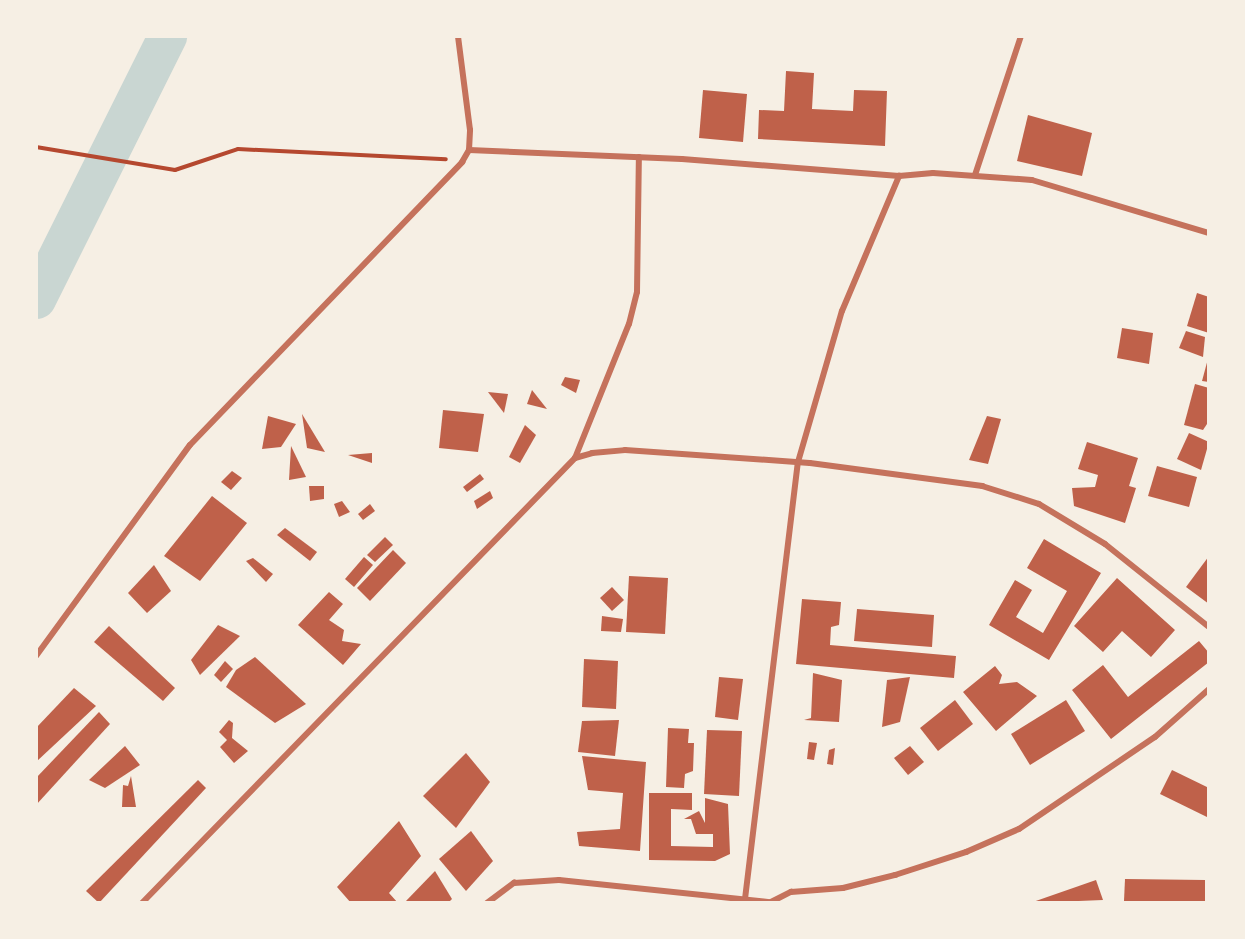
<!DOCTYPE html>
<html>
<head>
<meta charset="utf-8">
<style>
  body { margin:0 }
  #map { position:relative; width:1245px; height:939px; overflow:hidden; background:#f6efe4; font-family:Barlow,sans-serif }
  div>[style] { position:absolute }
  .river>* { height:39px; margin:-19.5px; padding:0 19.5px; transform-origin:19.5px; border-radius:19.5px; background:#c9d6d2 }
  .building>* { inset:0; background:#bf614a }
  .path>* { height:4px; margin:-2px; padding:0 2px; transform-origin:2px; border-radius:2px; background:#b5482f }
  .minor>* { height:6px; margin:-3px; padding:0 3px; transform-origin:3px; border-radius:3px; background:#c5725c }
  span { translate:-50% -50%; white-space:nowrap; text-align:center; line-height:1.15; -webkit-text-stroke:5px #f6efe4; paint-order:stroke }
  .frame { position:absolute; inset:0; border:38px solid #f6efe4; pointer-events:none }
</style>
</head>
<body>
<div id="map">
  <div class="river">
    <div style="left:36px;top:299px;width:294px;rotate:-63.5deg"></div>
  </div>
  <div class="building">
    <div style="clip-path:polygon(786px 71px,814px 73px,812px 109px,853px 111px,854px 90px,887px 91px,885px 146px,758px 139px,759px 110px,784px 111px)"></div>
    <div style="clip-path:polygon(703px 90px,747px 94px,743px 142px,699px 138px)"></div>
    <div style="clip-path:polygon(1028px 115px,1092px 133px,1082px 176px,1017px 161px)"></div>
    <div style="clip-path:polygon(1197px 293px,1209px 297px,1209px 333px,1187px 326px)"></div>
    <div style="clip-path:polygon(1122px 328px,1153px 333px,1149px 364px,1117px 358px)"></div>
    <div style="clip-path:polygon(1186px 331px,1205px 337px,1203px 357px,1179px 348px)"></div>
    <div style="clip-path:polygon(1209px 355px,1209px 382px,1202px 381px)"></div>
    <div style="clip-path:polygon(565px 377px,580px 380px,576px 393px,561px 385px)"></div>
    <div style="clip-path:polygon(1195px 384px,1209px 388px,1209px 421px,1203px 430px,1184px 425px)"></div>
    <div style="clip-path:polygon(532px 390px,547px 409px,527px 404px)"></div>
    <div style="clip-path:polygon(488px 392px,508px 394px,504px 413px)"></div>
    <div style="clip-path:polygon(443px 410px,484px 414px,478px 452px,439px 448px)"></div>
    <div style="clip-path:polygon(302px 414px,325px 452px,307px 448px)"></div>
    <div style="clip-path:polygon(268px 416px,296px 424px,281px 447px,262px 449px)"></div>
    <div style="clip-path:polygon(987px 416px,1001px 419px,988px 464px,969px 460px)"></div>
    <div style="clip-path:polygon(525px 425px,536px 435px,520px 463px,509px 457px)"></div>
    <div style="clip-path:polygon(1189px 433px,1209px 442px,1201px 470px,1177px 459px)"></div>
    <div style="clip-path:polygon(1087px 442px,1138px 458px,1129px 486px,1136px 488px,1125px 523px,1074px 506px,1072px 488px,1095px 487px,1098px 475px,1078px 469px)"></div>
    <div style="clip-path:polygon(291px 446px,306px 477px,289px 480px)"></div>
    <div style="clip-path:polygon(372px 453px,372px 463px,348px 455px)"></div>
    <div style="clip-path:polygon(1157px 466px,1197px 477px,1189px 507px,1148px 496px)"></div>
    <div style="clip-path:polygon(232px 471px,242px 478px,231px 490px,221px 482px)"></div>
    <div style="clip-path:polygon(480px 474px,484px 479px,467px 492px,463px 487px)"></div>
    <div style="clip-path:polygon(309px 486px,324px 486px,324px 499px,310px 501px)"></div>
    <div style="clip-path:polygon(490px 491px,493px 498px,477px 509px,474px 501px)"></div>
    <div style="clip-path:polygon(212px 496px,247px 523px,200px 581px,164px 556px)"></div>
    <div style="clip-path:polygon(342px 501px,350px 512px,339px 517px,334px 504px)"></div>
    <div style="clip-path:polygon(370px 504px,375px 511px,363px 520px,358px 514px)"></div>
    <div style="clip-path:polygon(285px 528px,317px 552px,310px 561px,277px 535px)"></div>
    <div style="clip-path:polygon(385px 537px,393px 545px,375px 562px,367px 555px)"></div>
    <div style="clip-path:polygon(1044px 539px,1101px 573px,1049px 660px,989px 625px,1015px 580px,1032px 590px,1016px 617px,1043px 633px,1067px 591px,1027px 568px)"></div>
    <div style="clip-path:polygon(393px 550px,406px 563px,370px 601px,357px 588px)"></div>
    <div style="clip-path:polygon(1209px 556px,1209px 604px,1186px 587px)"></div>
    <div style="clip-path:polygon(364px 557px,373px 565px,354px 587px,345px 579px)"></div>
    <div style="clip-path:polygon(253px 558px,273px 574px,266px 582px,246px 561px)"></div>
    <div style="clip-path:polygon(154px 565px,171px 591px,147px 613px,128px 593px)"></div>
    <div style="clip-path:polygon(629px 576px,668px 578px,665px 634px,626px 632px)"></div>
    <div style="clip-path:polygon(1117px 578px,1175px 630px,1151px 657px,1122px 631px,1103px 652px,1074px 626px)"></div>
    <div style="clip-path:polygon(612px 587px,624px 600px,612px 611px,600px 598px)"></div>
    <div style="clip-path:polygon(329px 592px,343px 604px,329px 620px,344px 630px,342px 641px,361px 644px,343px 665px,298px 625px)"></div>
    <div style="clip-path:polygon(802px 599px,841px 602px,839px 625px,831px 627px,830px 645px,956px 656px,954px 678px,796px 664px)"></div>
    <div style="clip-path:polygon(857px 609px,934px 615px,932px 647px,854px 641px)"></div>
    <div style="clip-path:polygon(602px 616px,623px 619px,621px 632px,601px 631px)"></div>
    <div style="clip-path:polygon(218px 625px,240px 636px,200px 675px,191px 660px)"></div>
    <div style="clip-path:polygon(109px 626px,175px 688px,163px 701px,94px 642px)"></div>
    <div style="clip-path:polygon(1199px 641px,1209px 653px,1209px 662px,1111px 739px,1072px 690px,1103px 665px,1128px 697px)"></div>
    <div style="clip-path:polygon(255px 657px,306px 704px,275px 723px,226px 687px,236px 670px)"></div>
    <div style="clip-path:polygon(584px 659px,618px 661px,616px 709px,582px 707px)"></div>
    <div style="clip-path:polygon(225px 661px,233px 669px,221px 682px,214px 675px)"></div>
    <div style="clip-path:polygon(995px 666px,1002px 675px,999px 684px,1017px 682px,1037px 696px,996px 731px,963px 692px)"></div>
    <div style="clip-path:polygon(813px 673px,842px 680px,839px 722px,804px 720px,811px 718px)"></div>
    <div style="clip-path:polygon(719px 677px,743px 679px,738px 720px,715px 717px)"></div>
    <div style="clip-path:polygon(910px 677px,900px 722px,882px 727px,887px 680px)"></div>
    <div style="clip-path:polygon(74px 688px,96px 706px,36px 762px,36px 728px)"></div>
    <div style="clip-path:polygon(955px 700px,973px 724px,938px 751px,920px 728px)"></div>
    <div style="clip-path:polygon(1066px 700px,1085px 731px,1030px 765px,1011px 734px)"></div>
    <div style="clip-path:polygon(99px 712px,110px 724px,36px 805px,36px 778px)"></div>
    <div style="clip-path:polygon(229px 720px,233px 723px,232px 738px,248px 751px,234px 763px,220px 747px,227px 740px,219px 732px)"></div>
    <div style="clip-path:polygon(619px 720px,615px 756px,578px 752px,582px 721px)"></div>
    <div style="clip-path:polygon(668px 728px,689px 729px,688px 743px,694px 743px,693px 771px,685px 774px,684px 788px,666px 787px)"></div>
    <div style="clip-path:polygon(707px 730px,742px 731px,739px 796px,704px 794px)"></div>
    <div style="clip-path:polygon(809px 742px,817px 743px,814px 760px,807px 759px)"></div>
    <div style="clip-path:polygon(125px 746px,140px 765px,105px 788px,89px 780px)"></div>
    <div style="clip-path:polygon(910px 746px,924px 762px,908px 775px,894px 758px)"></div>
    <div style="clip-path:polygon(835px 748px,833px 765px,827px 764px,829px 750px)"></div>
    <div style="clip-path:polygon(466px 753px,490px 782px,456px 828px,423px 796px)"></div>
    <div style="clip-path:polygon(582px 756px,646px 762px,640px 851px,579px 846px,577px 832px,620px 829px,623px 793px,588px 790px)"></div>
    <div style="clip-path:polygon(1172px 770px,1209px 788px,1209px 818px,1160px 794px)"></div>
    <div style="clip-path:polygon(131px 776px,136px 807px,122px 807px,123px 785px,128px 786px)"></div>
    <div style="clip-path:polygon(198px 780px,206px 788px,99px 903px,86px 891px)"></div>
    <div style="clip-path:polygon(649px 793px,692px 793px,692px 810px,671px 809px,671px 846px,713px 847px,713px 834px,696px 834px,691px 819px,684px 819px,699px 811px,705px 823px,705px 798px,728px 804px,730px 854px,715px 861px,649px 860px)"></div>
    <div style="clip-path:polygon(399px 821px,421px 856px,389px 893px,398px 903px,351px 903px,337px 887px)"></div>
    <div style="clip-path:polygon(471px 831px,493px 861px,466px 891px,439px 859px)"></div>
    <div style="clip-path:polygon(435px 871px,452px 899px,448px 903px,404px 903px)"></div>
    <div style="clip-path:polygon(1125px 879px,1205px 880px,1205px 903px,1124px 901px)"></div>
    <div style="clip-path:polygon(1096px 880px,1103px 900px,1030px 903px)"></div>
  </div>
  <div class="path">
    <div style="left:36px;top:147px;width:141px;rotate:9.4deg"></div>
    <div style="left:175px;top:170px;width:66px;rotate:-18.4deg"></div>
    <div style="left:238px;top:149px;width:208px;rotate:2.8deg"></div>
  </div>
  <div class="minor">
    <div style="left:469px;top:150px;width:213px;rotate:2.4deg"></div>
    <div style="left:682px;top:159px;width:218px;rotate:4.5deg"></div>
    <div style="left:899px;top:176px;width:34px;rotate:-5deg"></div>
    <div style="left:933px;top:173px;width:99px;rotate:4deg"></div>
    <div style="left:1032px;top:180px;width:185px;rotate:16.7deg"></div>
    <div style="left:975px;top:175px;width:146px;rotate:-71.7deg"></div>
    <div style="left:575px;top:458px;width:144px;rotate:-68.1deg"></div>
    <div style="left:629px;top:324px;width:33px;rotate:-76deg"></div>
    <div style="left:637px;top:292px;width:135px;rotate:-89.2deg"></div>
    <div style="left:36px;top:656px;width:261px;rotate:-53.9deg"></div>
    <div style="left:190px;top:445px;width:393px;rotate:-46.1deg"></div>
    <div style="left:462px;top:162px;width:14px;rotate:-60deg"></div>
    <div style="left:469px;top:150px;width:20px;rotate:-87deg"></div>
    <div style="left:470px;top:130px;width:95px;rotate:-97.3deg"></div>
    <div style="left:745px;top:899px;width:440px;rotate:-83.1deg"></div>
    <div style="left:798px;top:462px;width:157px;rotate:-73.8deg"></div>
    <div style="left:842px;top:311px;width:147px;rotate:-67.1deg"></div>
    <div style="left:142px;top:903px;width:621px;rotate:-45.78deg"></div>
    <div style="left:575px;top:458px;width:18px;rotate:-16deg"></div>
    <div style="left:592px;top:453px;width:33px;rotate:-5deg"></div>
    <div style="left:625px;top:450px;width:185px;rotate:4deg"></div>
    <div style="left:810px;top:463px;width:174px;rotate:7.6deg"></div>
    <div style="left:982px;top:486px;width:60px;rotate:17.5deg"></div>
    <div style="left:1039px;top:504px;width:77px;rotate:31.2deg"></div>
    <div style="left:1105px;top:544px;width:133px;rotate:38.6deg"></div>
    <div style="left:487px;top:903px;width:34px;rotate:-37deg"></div>
    <div style="left:514px;top:883px;width:45px;rotate:-3.8deg"></div>
    <div style="left:559px;top:880px;width:212px;rotate:6deg"></div>
    <div style="left:769px;top:903px;width:25px;rotate:-27deg"></div>
    <div style="left:791px;top:892px;width:52px;rotate:-4.4deg"></div>
    <div style="left:843px;top:888px;width:54px;rotate:-14deg"></div>
    <div style="left:895px;top:875px;width:75px;rotate:-17.9deg"></div>
    <div style="left:966px;top:852px;width:58px;rotate:-23.5deg"></div>
    <div style="left:1019px;top:829px;width:164px;rotate:-34.1deg"></div>
    <div style="left:1155px;top:737px;width:72px;rotate:-41.6deg"></div>
  </div>
  <div class="frame"></div>
</div>
</body>
</html>
